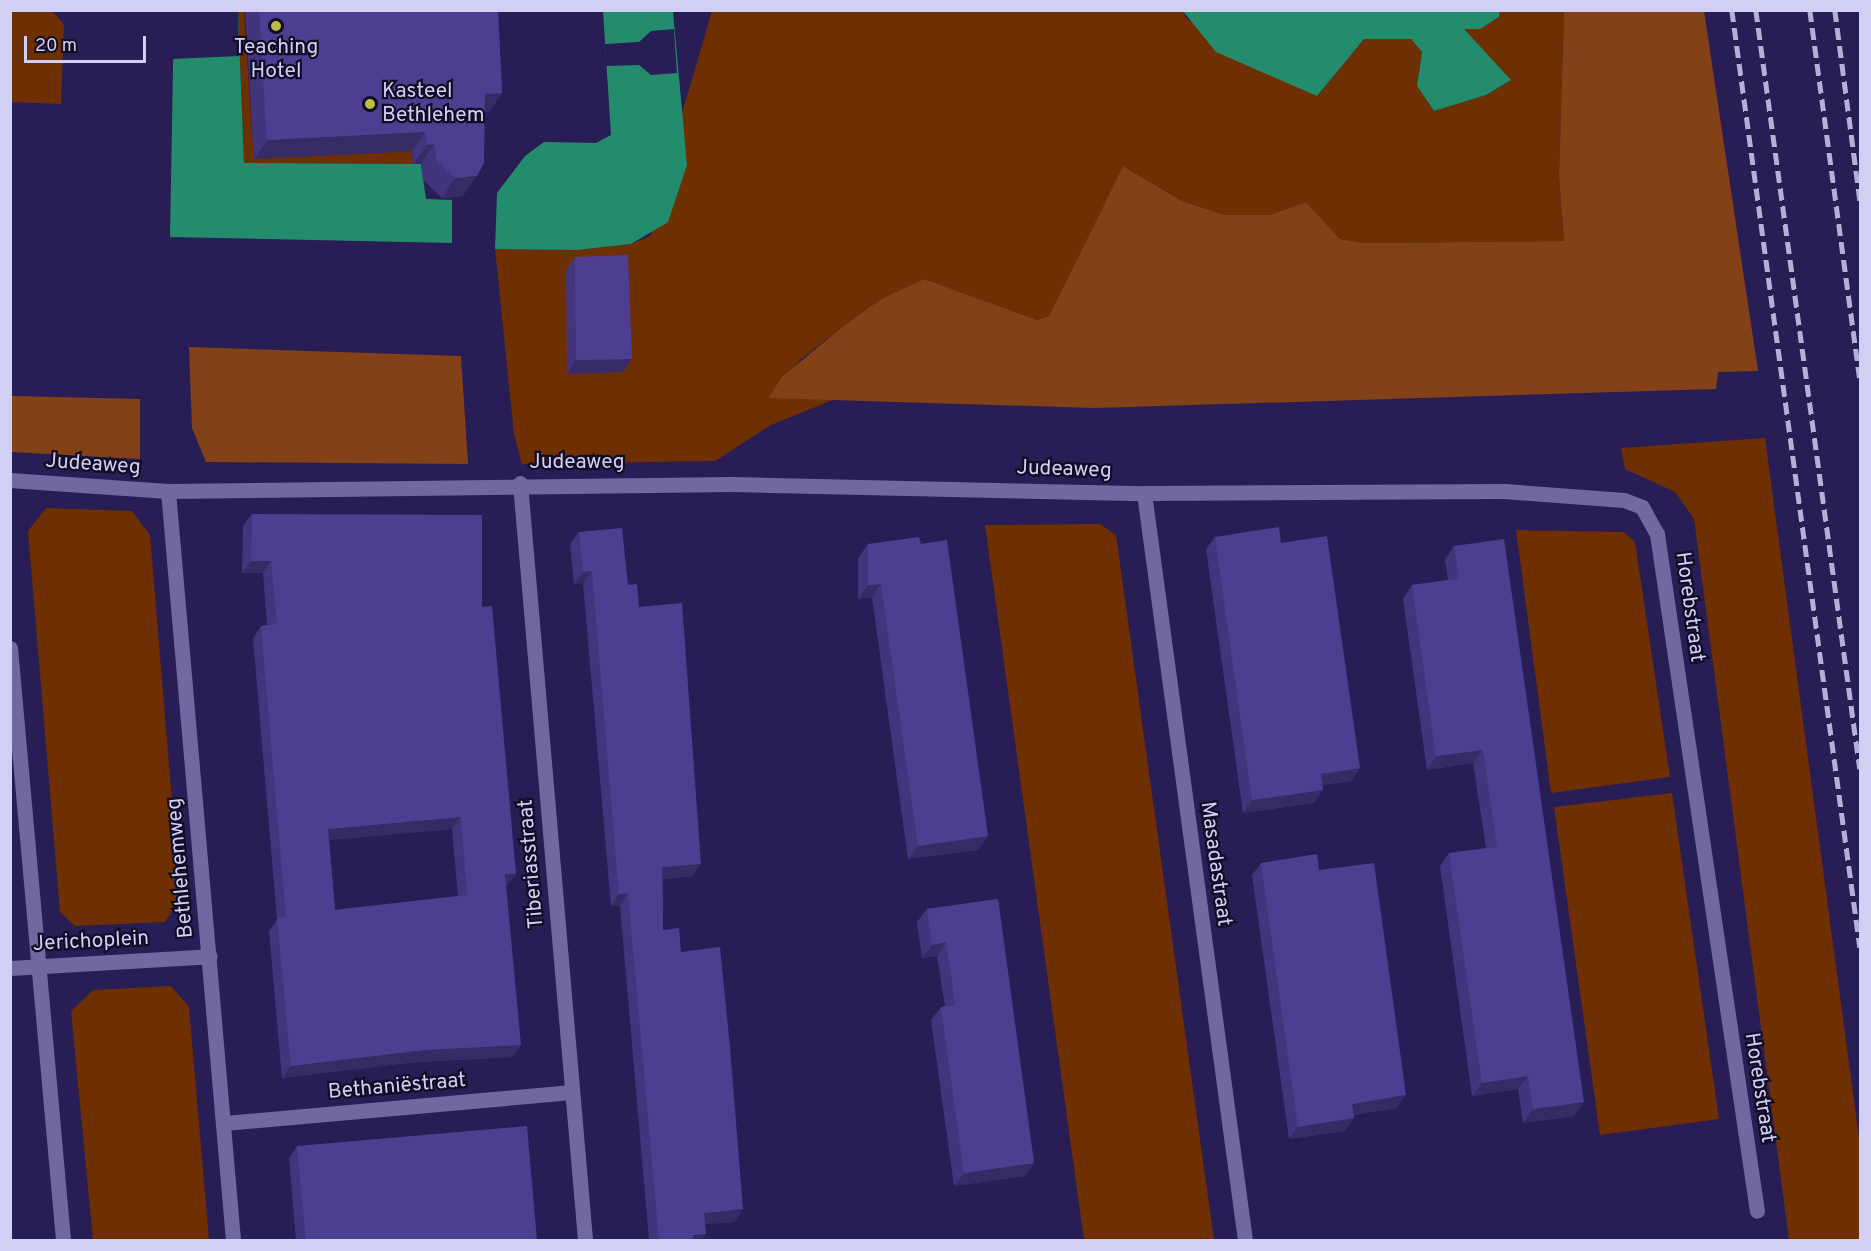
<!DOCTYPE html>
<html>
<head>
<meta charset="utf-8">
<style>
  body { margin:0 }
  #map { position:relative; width:1871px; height:1251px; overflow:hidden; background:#291d56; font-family:Overpass,sans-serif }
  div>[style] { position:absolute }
  .green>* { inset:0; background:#6e2f02 }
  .forest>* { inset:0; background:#834118 }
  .water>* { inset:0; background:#238c6d }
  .pier>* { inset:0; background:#291d56 }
  .minor>* { height:15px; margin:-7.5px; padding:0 7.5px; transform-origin:7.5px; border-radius:7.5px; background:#7069a1 }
  .rail>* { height:4.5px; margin-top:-2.25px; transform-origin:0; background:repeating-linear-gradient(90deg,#b4b0d8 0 12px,transparent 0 18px) }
  .wall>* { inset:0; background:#43357d }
  .shaded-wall>* { inset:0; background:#372b66 }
  .building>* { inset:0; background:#4e3e91 }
  .dots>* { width:16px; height:16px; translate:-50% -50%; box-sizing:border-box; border:3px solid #120d26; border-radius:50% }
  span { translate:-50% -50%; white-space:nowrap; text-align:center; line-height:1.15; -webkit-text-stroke:4.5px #120d26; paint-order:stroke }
  .poi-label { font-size:21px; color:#d1cff3 }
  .left { translate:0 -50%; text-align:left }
  .street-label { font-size:21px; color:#d1cff3 }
  .frame { position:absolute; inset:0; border:12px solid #d1cff3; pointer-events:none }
  .scale { position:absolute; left:24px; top:36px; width:122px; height:27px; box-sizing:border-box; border:3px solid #d1cff3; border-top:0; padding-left:8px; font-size:18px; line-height:21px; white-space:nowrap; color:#d1cff3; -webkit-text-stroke:4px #120d26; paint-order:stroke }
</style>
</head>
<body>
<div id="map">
  <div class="green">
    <div style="clip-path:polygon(11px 10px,52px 11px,64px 24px,61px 104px,11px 102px)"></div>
    <div style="clip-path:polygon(238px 11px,244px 11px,254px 159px,412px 151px,413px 164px,244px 163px)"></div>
    <div style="clip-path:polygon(712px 11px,1183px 11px,1186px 18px,1317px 96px,1364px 39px,1411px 39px,1422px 52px,1417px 86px,1434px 111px,1486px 95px,1511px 80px,1463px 29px,1499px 17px,1500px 11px,1564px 11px,1559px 176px,1564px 241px,1362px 243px,1340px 239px,1306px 202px,1270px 215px,1225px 215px,1182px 201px,1123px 166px,1049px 316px,1037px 320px,924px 279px,881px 299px,842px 327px,800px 360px,768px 398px,840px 397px,771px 425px,715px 461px,522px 464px,514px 434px,495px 249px,577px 250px,631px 244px,650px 236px,687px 165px,680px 120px)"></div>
    <div style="clip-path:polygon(1765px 438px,1860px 1145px,1860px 1240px,1789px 1240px,1694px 519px,1675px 492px,1625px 469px,1621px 448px)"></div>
    <div style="clip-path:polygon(46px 508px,132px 511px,150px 535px,180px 898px,165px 922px,75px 926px,60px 912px,28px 531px)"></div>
    <div style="clip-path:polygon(1100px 524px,1116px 535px,1214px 1240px,1084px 1240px,985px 525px)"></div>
    <div style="clip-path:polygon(1516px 530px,1624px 532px,1635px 542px,1670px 777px,1551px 793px)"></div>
    <div style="clip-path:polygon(1672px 793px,1719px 1119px,1600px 1135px,1554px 807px)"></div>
    <div style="clip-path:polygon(171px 986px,189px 1007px,209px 1240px,93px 1240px,71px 1011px,93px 990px)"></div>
  </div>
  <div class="forest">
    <div style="clip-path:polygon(1564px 11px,1704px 11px,1758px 371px,1718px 372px,1716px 389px,1095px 408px,768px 398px,782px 377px,842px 327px,881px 299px,924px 279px,1037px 320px,1049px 316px,1123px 166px,1182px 201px,1225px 215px,1270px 215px,1306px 202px,1340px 239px,1362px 243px,1564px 241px,1559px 176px)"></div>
    <div style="clip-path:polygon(189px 347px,461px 356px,468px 464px,206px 462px,192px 428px)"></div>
    <div style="clip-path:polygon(11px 396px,140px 399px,140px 459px,11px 452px)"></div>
  </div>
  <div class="water">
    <div style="clip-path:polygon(174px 11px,238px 11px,244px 163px,421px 164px,426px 199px,452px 200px,452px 243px,170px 237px)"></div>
    <div style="clip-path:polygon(603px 11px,673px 11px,687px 165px,668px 222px,631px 244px,577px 250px,495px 249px,497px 193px,525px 156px,544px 142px,596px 143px,611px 135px)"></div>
    <div style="clip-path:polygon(1183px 11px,1500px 11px,1499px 17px,1480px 29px,1464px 29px,1511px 80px,1486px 95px,1434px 111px,1417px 86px,1422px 52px,1411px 39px,1364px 39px,1317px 96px,1216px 52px)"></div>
  </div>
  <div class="pier">
    <div style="clip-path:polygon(238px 11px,239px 56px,172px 59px,174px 12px)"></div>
    <div style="clip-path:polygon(674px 29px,677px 73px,651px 75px,639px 65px,606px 66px,605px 44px,639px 42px,651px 31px)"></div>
  </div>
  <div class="minor">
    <div style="left:10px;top:480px;width:158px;rotate:4deg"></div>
    <div style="left:168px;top:491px;width:564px;rotate:-0.71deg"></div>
    <div style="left:732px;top:484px;width:412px;rotate:1.3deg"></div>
    <div style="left:1144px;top:493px;width:360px;rotate:-0.3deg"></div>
    <div style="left:1504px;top:491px;width:120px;rotate:4.3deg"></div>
    <div style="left:1624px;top:500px;width:19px;rotate:21deg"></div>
    <div style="left:1642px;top:507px;width:31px;rotate:61deg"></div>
    <div style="left:1657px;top:534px;width:684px;rotate:81.6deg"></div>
    <div style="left:520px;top:483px;width:760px;rotate:85.09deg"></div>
    <div style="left:168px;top:491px;width:752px;rotate:85.04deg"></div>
    <div style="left:1144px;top:493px;width:754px;rotate:82.3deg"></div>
    <div style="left:10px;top:648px;width:594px;rotate:84.88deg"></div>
    <div style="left:10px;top:968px;width:200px;rotate:-3.4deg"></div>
    <div style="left:225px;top:1123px;width:348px;rotate:-5.1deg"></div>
  </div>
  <div class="rail">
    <div style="left:1732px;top:10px;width:946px;rotate:82.22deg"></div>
    <div style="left:1756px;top:10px;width:766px;rotate:82.2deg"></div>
    <div style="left:1810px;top:10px;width:371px;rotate:82.3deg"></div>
    <div style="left:1835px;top:10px;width:193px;rotate:82.5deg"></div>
  </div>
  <div class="wall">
    <div style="clip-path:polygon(245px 10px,498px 10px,502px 93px,489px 112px,485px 112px,463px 196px,442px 198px,423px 180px,421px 164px,413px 164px,412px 151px,254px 159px)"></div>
    <div style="clip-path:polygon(575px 257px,632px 359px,623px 372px,567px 374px,566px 271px)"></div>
    <div style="clip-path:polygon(evenodd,252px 514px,482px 607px,516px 874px,506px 886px,513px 1057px,416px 1062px,282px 1078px,269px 931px,277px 920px,253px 638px,261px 626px,267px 625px,263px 573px,242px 573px,243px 526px,252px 514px,452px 829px,458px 896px,335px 910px,329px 840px,452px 829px)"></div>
    <div style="clip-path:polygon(579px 532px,628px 585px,639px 607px,701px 864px,692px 876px,663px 879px,663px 930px,681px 952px,735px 1222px,705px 1224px,702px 1240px,649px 1240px,620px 906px,611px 906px,583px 583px,574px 584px,570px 544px)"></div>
    <div style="clip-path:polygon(1215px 537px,1281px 543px,1360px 768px,1351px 781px,1322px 785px,1314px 803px,1243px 813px,1206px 549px)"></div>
    <div style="clip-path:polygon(868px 544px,988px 836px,978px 850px,908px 859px,872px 597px,858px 599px,858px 558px)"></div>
    <div style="clip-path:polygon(1454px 546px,1574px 1116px,1523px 1123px,1518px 1089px,1472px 1096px,1440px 866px,1449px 853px,1486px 848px,1473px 763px,1427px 770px,1403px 599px,1412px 585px,1448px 580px,1445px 559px)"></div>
    <div style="clip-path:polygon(1261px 863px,1319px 870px,1397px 1108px,1353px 1115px,1345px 1131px,1289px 1139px,1252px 875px)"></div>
    <div style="clip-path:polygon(998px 899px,1034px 1163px,1025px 1176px,954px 1186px,931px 1020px,941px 1007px,945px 1006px,937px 956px,922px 958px,917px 922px,927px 909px)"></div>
    <div style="clip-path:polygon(297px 1146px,537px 1240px,296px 1240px,289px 1158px)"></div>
  </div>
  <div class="shaded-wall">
    <div style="clip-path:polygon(502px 93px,489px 112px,471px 113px,485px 94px)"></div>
    <div style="clip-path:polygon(425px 132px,412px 151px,254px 159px,267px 140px)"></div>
    <div style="clip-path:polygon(434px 144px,421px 164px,413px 164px,427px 145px)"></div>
    <div style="clip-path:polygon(477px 176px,463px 196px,442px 198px,455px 178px)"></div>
    <div style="clip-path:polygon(632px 359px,623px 372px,567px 374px,576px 360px)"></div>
    <div style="clip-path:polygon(251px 561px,271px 561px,263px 573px,242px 573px)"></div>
    <div style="clip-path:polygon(592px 571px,583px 583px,574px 584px,583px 572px)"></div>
    <div style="clip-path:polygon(881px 584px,872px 597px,858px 599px,868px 585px)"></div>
    <div style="clip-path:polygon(1483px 750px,1473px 763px,1427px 770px,1436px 756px)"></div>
    <div style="clip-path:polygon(1360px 768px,1351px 781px,1312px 786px,1321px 774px)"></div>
    <div style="clip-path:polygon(1323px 790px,1314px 803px,1243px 813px,1252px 800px)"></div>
    <div style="clip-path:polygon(461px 817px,452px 829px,320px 841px,328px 829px)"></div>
    <div style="clip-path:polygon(988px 836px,978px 850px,908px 859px,918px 846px)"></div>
    <div style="clip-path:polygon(701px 864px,692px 876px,654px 879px,662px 867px)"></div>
    <div style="clip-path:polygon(505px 874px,516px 874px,507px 886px,497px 887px)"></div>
    <div style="clip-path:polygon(628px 893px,620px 906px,611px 906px,619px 894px)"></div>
    <div style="clip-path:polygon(946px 942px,937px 956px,922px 958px,932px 945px)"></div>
    <div style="clip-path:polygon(521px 1045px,513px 1057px,416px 1062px,282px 1078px,291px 1066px,424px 1050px)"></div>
    <div style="clip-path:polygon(1528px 1076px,1518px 1089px,1472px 1096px,1482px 1083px)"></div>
    <div style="clip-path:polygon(1406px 1095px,1397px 1108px,1343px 1116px,1352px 1104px)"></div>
    <div style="clip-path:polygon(1584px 1102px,1574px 1116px,1523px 1123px,1533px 1109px)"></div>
    <div style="clip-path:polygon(1354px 1118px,1345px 1131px,1289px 1139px,1298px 1127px)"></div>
    <div style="clip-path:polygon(1034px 1163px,1025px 1176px,954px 1186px,964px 1173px)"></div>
    <div style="clip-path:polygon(743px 1209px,735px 1222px,695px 1225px,704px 1213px)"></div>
    <div style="clip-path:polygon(706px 1234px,702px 1240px,689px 1240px,693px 1235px)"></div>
  </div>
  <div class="building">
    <div style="clip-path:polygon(259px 10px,498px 10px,502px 93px,485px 94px,484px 163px,477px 176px,455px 178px,437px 160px,434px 144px,427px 145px,425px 132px,267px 140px)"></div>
    <div style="clip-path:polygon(628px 255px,632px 359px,576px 360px,575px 257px)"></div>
    <div style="clip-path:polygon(evenodd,252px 514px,482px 515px,482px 607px,492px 606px,516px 874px,505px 874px,521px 1045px,424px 1050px,291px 1066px,277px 918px,286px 917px,261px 626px,277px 624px,271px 561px,251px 561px,252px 514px,461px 817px,467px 895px,335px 910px,328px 829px,461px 817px)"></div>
    <div style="clip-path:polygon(1279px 527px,1281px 543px,1327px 536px,1360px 768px,1321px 774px,1323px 790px,1252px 800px,1215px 537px)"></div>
    <div style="clip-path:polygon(622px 528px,628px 585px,637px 584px,639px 607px,682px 603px,701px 864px,662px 867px,663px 930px,679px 928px,681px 952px,720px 947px,730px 1047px,743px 1209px,704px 1213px,706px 1234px,693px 1235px,693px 1240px,659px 1240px,628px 893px,619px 894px,592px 571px,583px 572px,579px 532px)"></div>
    <div style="clip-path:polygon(919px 537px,921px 544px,947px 540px,988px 836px,918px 846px,881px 584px,868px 585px,868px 544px)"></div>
    <div style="clip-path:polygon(1504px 539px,1584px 1102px,1533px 1109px,1528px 1076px,1482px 1083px,1449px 853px,1497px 847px,1483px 750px,1436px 756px,1412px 585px,1459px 579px,1454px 546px)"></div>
    <div style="clip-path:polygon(1317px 854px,1319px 870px,1374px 863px,1406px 1095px,1352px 1104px,1354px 1118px,1298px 1127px,1261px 863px)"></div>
    <div style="clip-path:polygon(998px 899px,1034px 1163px,964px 1173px,941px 1007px,955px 1005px,951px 973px,946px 942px,932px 945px,927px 909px)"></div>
    <div style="clip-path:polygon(527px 1126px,537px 1240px,306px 1240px,297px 1146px)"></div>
  </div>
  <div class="dots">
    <div style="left:276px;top:26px;background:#c0be41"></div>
    <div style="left:370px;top:104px;background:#c0be41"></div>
  </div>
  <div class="poi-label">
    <span style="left:276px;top:60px">Teaching<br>Hotel</span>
    <span class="left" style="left:382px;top:104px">Kasteel<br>Bethlehem</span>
  </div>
  <div class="street-label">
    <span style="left:577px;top:463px">Judeaweg</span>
    <span style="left:93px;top:465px;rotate:4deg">Judeaweg</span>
    <span style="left:1064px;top:470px;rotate:2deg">Judeaweg</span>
    <span style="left:1689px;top:607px;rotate:82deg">Horebstraat</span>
    <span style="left:532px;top:864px;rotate:-95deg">Tiberiasstraat</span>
    <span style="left:1215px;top:864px;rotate:82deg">Masadastraat</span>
    <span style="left:181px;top:868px;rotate:-95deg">Bethlehemweg</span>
    <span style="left:91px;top:942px;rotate:-3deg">Jerichoplein</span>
    <span style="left:397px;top:1087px;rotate:-5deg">Bethaniëstraat</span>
    <span style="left:1759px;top:1088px;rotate:81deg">Horebstraat</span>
  </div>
  <div class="frame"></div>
  <div class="scale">20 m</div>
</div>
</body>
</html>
